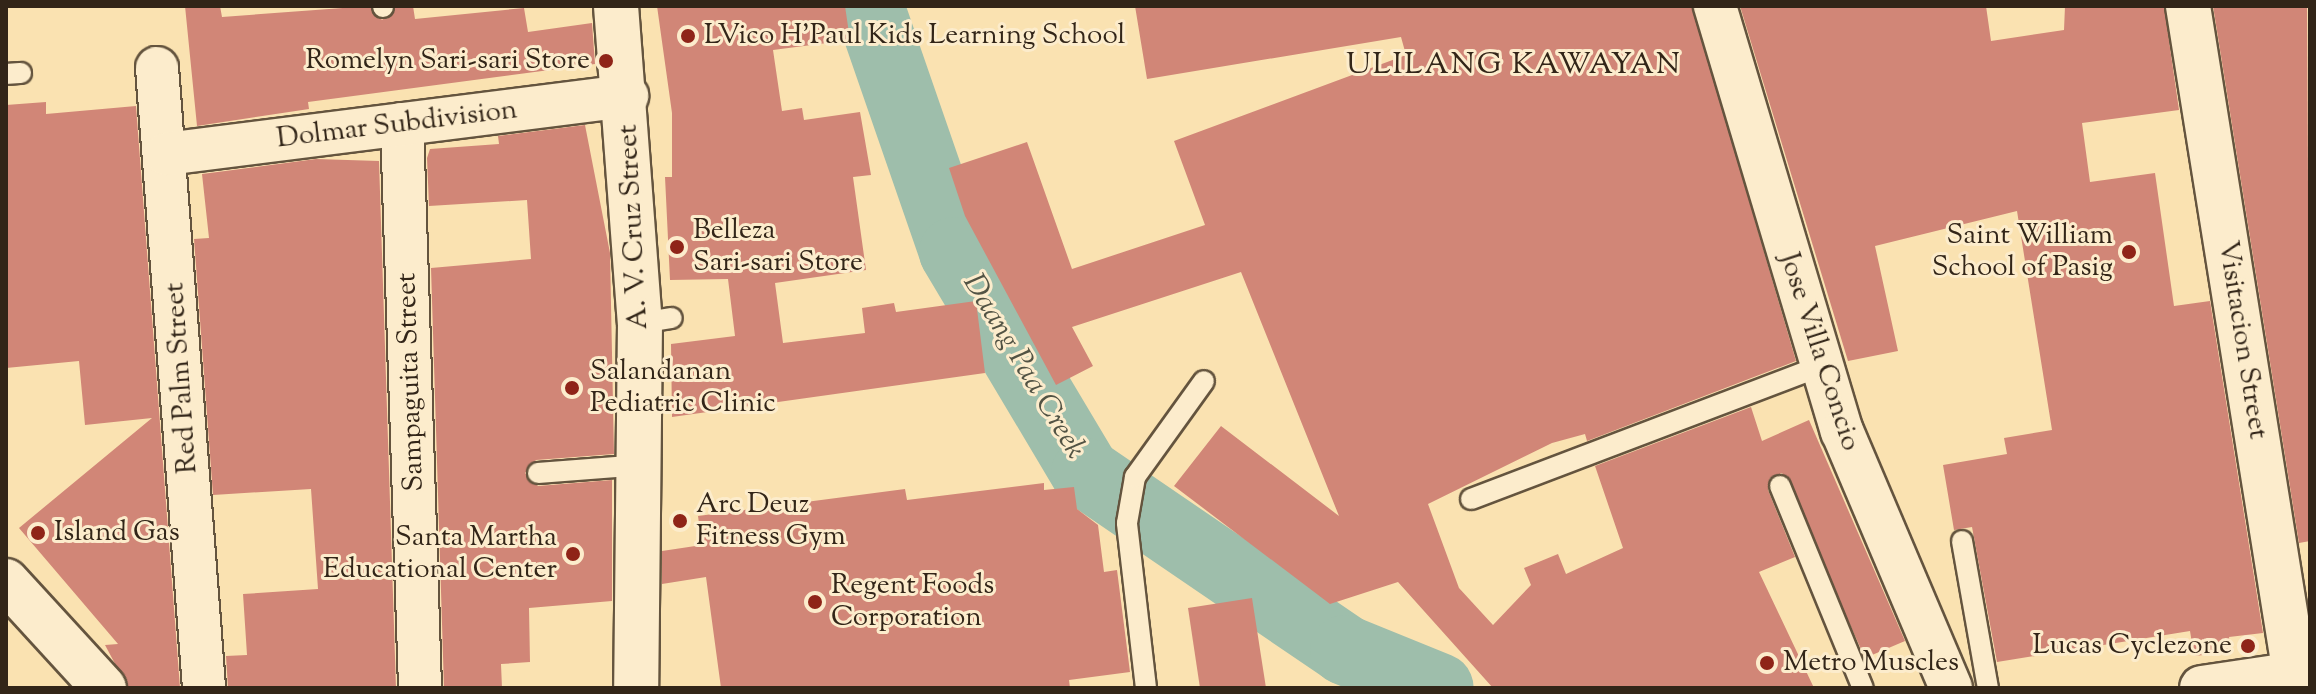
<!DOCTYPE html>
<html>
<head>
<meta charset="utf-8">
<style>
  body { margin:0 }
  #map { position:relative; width:2316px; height:694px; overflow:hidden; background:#fae2b1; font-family:"Sorts Mill Goudy",serif }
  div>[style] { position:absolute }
  .river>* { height:70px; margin:-35px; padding:0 35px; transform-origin:35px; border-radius:35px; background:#9ebeab }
  .building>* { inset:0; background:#d18677 }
  .roads { filter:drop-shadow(2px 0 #64543e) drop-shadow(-2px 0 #64543e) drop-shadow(0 2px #64543e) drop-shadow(0 -2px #64543e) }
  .lane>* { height:20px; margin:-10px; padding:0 10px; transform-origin:10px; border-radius:10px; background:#fceccc }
  .street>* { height:42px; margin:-21px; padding:0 21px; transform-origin:21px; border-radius:21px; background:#fceccc }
  .secondary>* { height:44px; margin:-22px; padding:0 22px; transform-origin:22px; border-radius:22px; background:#fceccc }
  .dots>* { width:22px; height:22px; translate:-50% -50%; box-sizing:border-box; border:4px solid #fceccc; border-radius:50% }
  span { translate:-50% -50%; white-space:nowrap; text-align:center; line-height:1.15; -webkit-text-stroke:6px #fceccc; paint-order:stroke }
  .poi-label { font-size:28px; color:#322518 }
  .left { translate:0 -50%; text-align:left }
  .right { translate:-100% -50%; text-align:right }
  .street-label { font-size:28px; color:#322518 }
  .neighbourhood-label { font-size:30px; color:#322518; letter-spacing:2px }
  .water-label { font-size:30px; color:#525344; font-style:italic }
  .frame { position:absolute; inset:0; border:8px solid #322518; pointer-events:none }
</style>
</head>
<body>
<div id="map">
  <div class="river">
    <div style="left:869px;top:6px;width:260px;rotate:70.9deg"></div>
    <div style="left:954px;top:252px;width:257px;rotate:59.2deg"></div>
    <div style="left:1086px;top:473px;width:314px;rotate:34.3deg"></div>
    <div style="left:1345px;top:650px;width:101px;rotate:22deg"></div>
  </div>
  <div class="building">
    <div style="clip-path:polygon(185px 6px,220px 6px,222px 17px,370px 6px,382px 20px,396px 6px,413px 6px,415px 19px,524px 8px,528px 32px,592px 23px,595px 64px,308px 102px,309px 109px,197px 126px)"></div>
    <div style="clip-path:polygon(657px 6px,845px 6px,850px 40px,773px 50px,782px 111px,802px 108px,804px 120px,860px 112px,871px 175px,853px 177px,866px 270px,775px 283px,783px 343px,865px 333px,862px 308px,894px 303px,896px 312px,976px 301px,985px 373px,672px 417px,671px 344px,735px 336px,728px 279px,670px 280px,665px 177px,672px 177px,672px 113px)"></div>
    <div style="clip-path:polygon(1135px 6px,1692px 6px,1796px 361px,1587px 441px,1585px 434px,1552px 443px,1428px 504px,1459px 588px,1493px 625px,1531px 585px,1524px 568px,1558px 554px,1566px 574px,1623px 548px,1595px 466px,1751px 407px,1762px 441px,1809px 420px,1905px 641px,1865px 658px,1782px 473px,1770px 478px,1768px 490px,1795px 557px,1759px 572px,1814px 688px,1493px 688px,1398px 582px,1330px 604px,1174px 486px,1221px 426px,1339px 516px,1241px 272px,1072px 327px,1093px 366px,1056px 385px,965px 216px,949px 168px,1027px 142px,1072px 269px,1205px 225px,1174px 141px,1406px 55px,1401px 37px,1147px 79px)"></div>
    <div style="clip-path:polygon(1740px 6px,1986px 6px,1991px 41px,2064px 30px,2065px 6px,2164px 6px,2179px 110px,2082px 123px,2090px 182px,2155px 173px,2174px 306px,2210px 301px,2263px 633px,2229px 637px,2231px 652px,2194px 656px,2190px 631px,1997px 662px,1972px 527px,1954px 530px,1943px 465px,2007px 454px,2004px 438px,2052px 430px,2017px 211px,1875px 246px,1898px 351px,1848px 361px)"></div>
    <div style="clip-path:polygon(2213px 6px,2307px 6px,2310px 541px,2299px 543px)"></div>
    <div style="clip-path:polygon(46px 102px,46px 114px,136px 106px,180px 688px,128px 688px,105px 645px,118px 644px,19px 528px,152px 418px,85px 425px,79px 361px,6px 368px,6px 105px)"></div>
    <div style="clip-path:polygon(585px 125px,610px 253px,614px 454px,536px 460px,525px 473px,538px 486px,612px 480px,612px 601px,529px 608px,530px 662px,501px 664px,502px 688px,444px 688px,431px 268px,531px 259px,527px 200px,429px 206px,427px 158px,430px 149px,499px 144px,498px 136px)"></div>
    <div style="clip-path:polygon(316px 159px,379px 161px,396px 688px,228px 688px,226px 656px,247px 655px,243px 594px,318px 589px,311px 489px,213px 495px,194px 239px,209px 238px,202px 174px)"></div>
    <div style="clip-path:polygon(1044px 483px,1044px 490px,1074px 487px,1077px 509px,1098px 525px,1104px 572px,1117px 570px,1130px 672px,1069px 680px,1070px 688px,721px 688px,706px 577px,662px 584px,662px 551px,702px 545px,698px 516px,905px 489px,907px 500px)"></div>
    <div style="clip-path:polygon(1252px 598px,1266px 688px,1200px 688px,1188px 608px)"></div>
  </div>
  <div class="roads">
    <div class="lane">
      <div style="left:383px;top:6px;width:1px;rotate:90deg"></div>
      <div style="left:6px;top:74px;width:15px;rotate:-4deg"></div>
      <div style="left:640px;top:323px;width:32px;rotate:-9deg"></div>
      <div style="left:538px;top:473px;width:104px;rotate:-4.4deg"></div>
      <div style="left:1780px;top:486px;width:218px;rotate:67.7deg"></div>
      <div style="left:1471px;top:499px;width:374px;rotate:-20.8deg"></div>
      <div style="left:1962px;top:541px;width:149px;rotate:80deg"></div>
      <div style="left:1146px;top:688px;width:166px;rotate:-96.6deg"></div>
      <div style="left:1127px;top:523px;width:47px;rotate:-80.1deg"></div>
      <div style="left:1135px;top:477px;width:118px;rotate:-54.3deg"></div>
    </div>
    <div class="street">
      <div style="left:1715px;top:6px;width:444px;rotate:73.4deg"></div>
      <div style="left:1842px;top:431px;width:279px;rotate:67deg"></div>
      <div style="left:157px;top:68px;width:622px;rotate:85.66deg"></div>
      <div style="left:402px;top:124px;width:564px;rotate:88.17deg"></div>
      <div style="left:166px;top:154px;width:465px;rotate:-7.2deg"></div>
    </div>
    <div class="secondary">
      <div style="left:616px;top:6px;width:318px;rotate:85.7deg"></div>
      <div style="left:640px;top:323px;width:365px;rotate:90.6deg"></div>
      <div style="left:2188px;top:6px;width:677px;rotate:80.9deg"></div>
      <div style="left:6px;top:581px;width:145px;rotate:47.5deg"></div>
      <div style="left:2202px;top:688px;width:109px;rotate:-8.4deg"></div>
    </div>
  </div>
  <div class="dots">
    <div style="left:688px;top:36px;background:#8f2418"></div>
    <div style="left:606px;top:61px;background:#8f2418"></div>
    <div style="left:677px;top:247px;background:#8f2418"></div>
    <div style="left:2129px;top:252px;background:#8f2418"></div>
    <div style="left:572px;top:388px;background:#8f2418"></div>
    <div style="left:680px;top:521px;background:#8f2418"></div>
    <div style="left:38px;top:533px;background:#8f2418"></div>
    <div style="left:573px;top:554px;background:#8f2418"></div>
    <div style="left:815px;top:602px;background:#8f2418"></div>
    <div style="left:2248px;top:646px;background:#8f2418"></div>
    <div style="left:1767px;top:663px;background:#8f2418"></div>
  </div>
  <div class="poi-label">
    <span class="left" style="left:704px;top:36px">LVico H'Paul Kids Learning School</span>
    <span class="right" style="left:590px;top:61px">Romelyn Sari-sari Store</span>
    <span class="left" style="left:693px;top:247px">Belleza<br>Sari-sari Store</span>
    <span class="right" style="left:2113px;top:252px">Saint William<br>School of Pasig</span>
    <span class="left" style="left:590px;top:388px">Salandanan<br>Pediatric Clinic</span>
    <span class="left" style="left:696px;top:521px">Arc Deuz<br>Fitness Gym</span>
    <span class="left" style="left:54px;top:533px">Island Gas</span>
    <span class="right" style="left:557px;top:554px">Santa Martha<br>Educational Center</span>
    <span class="left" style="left:831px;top:602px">Regent Foods<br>Corporation</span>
    <span class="right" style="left:2232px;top:646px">Lucas Cyclezone</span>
    <span class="left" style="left:1783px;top:663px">Metro Muscles</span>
  </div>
  <div class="street-label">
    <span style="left:397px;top:125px;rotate:-7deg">Dolmar Subdivision</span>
    <span style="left:634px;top:227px;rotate:-93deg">A. V. Cruz Street</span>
    <span style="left:2242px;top:340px;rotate:81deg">Visitacion Street</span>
    <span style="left:1819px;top:352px;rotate:72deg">Jose Villa Concio</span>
    <span style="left:182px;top:378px;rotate:-94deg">Red Palm Street</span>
    <span style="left:411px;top:382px;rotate:-92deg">Sampaguita Street</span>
  </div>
  <div class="neighbourhood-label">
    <span style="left:1514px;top:66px">ULILANG KAWAYAN</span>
  </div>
  <div class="water-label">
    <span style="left:1023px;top:367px;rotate:59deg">Daang Paa Creek</span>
  </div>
  <div class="frame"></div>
</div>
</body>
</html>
